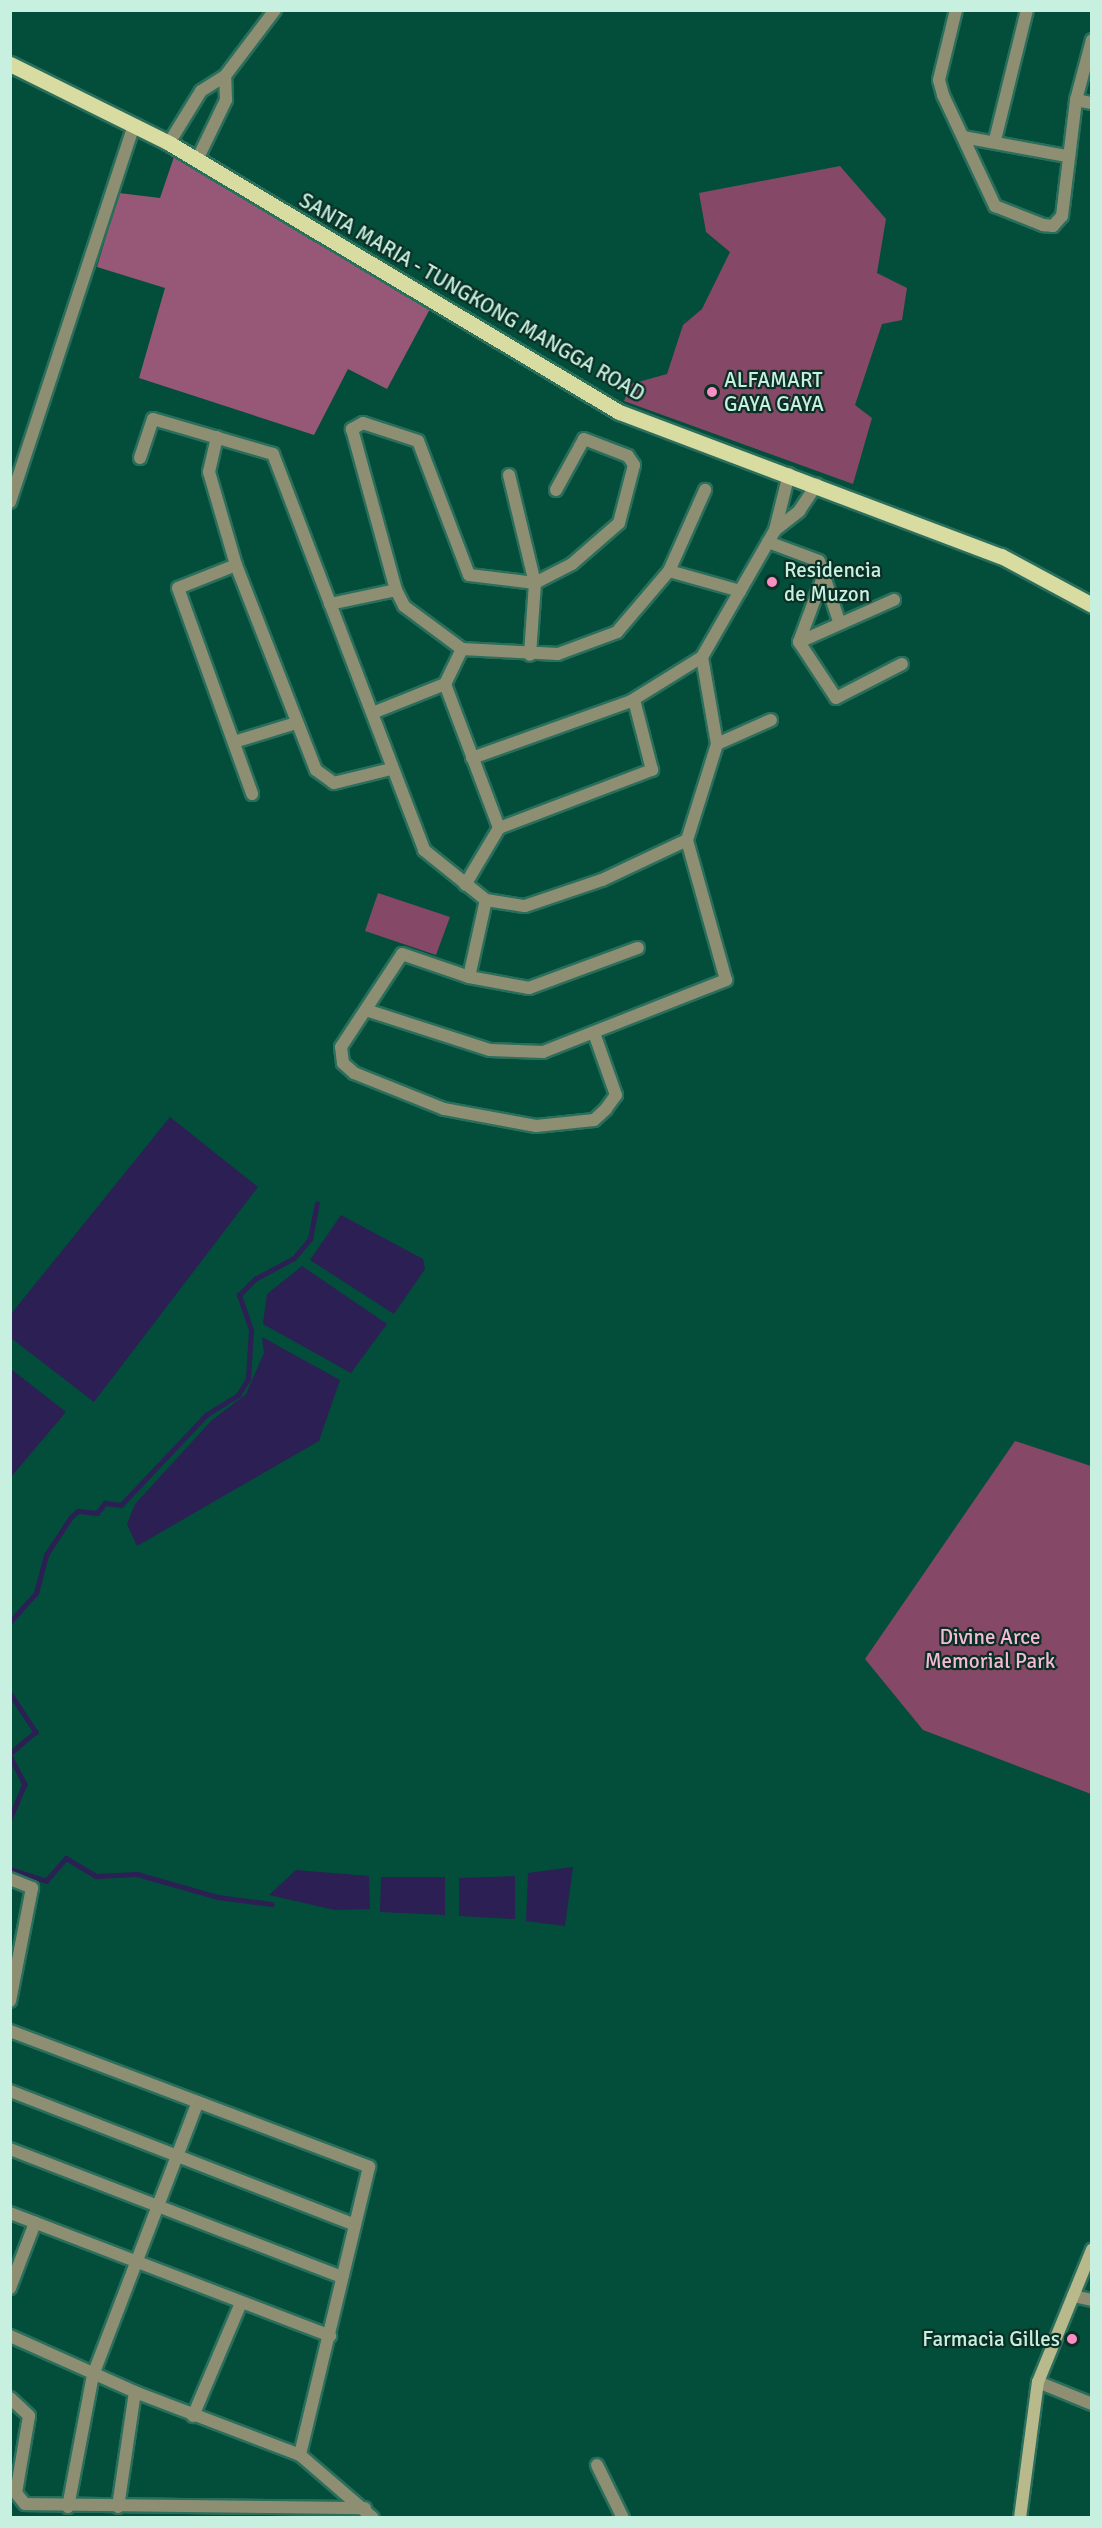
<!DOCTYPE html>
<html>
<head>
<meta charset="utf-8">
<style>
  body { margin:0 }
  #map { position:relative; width:1102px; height:2528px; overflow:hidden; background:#024e3b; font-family:Signika,sans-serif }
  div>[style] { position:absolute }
  .green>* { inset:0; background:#854866 }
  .forest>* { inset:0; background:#975877 }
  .water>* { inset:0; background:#2b1f54 }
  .stream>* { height:4.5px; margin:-2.25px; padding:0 2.25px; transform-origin:2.25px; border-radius:2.25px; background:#2b1f54 }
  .roads { filter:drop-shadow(2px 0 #2a6e5c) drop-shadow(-2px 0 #2a6e5c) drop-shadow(0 2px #2a6e5c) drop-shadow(0 -2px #2a6e5c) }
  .street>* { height:12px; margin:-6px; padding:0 6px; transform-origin:6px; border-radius:6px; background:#8e8f72 }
  .secondary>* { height:12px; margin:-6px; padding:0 6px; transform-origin:6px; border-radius:6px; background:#b8ba8c }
  .primary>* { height:15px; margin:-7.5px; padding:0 7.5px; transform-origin:7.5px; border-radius:7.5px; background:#d9dca0 }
  .dots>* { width:16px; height:16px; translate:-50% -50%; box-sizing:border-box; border:3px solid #0b2f24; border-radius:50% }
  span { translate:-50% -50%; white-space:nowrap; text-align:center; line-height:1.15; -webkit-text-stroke:4.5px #0b2f24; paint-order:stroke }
  .street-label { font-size:21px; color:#c8f0e0 }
  .poi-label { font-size:21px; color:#c8f0e0 }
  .left { translate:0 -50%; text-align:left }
  .right { translate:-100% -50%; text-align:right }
  .park-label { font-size:21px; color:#f5bbd5 }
  .frame { position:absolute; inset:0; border:12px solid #c8f0e0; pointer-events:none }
</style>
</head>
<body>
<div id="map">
  <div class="green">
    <div style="clip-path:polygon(840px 166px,886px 219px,877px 273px,907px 288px,902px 320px,882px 324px,855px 405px,872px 418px,853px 484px,624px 401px,631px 384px,667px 374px,683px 325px,702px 309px,730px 252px,706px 232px,699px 193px)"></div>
    <div style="clip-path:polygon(378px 893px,450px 917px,436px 955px,365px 931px)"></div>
    <div style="clip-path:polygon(1015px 1441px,1091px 1466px,1091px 1794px,923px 1730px,865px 1659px)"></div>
  </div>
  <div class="forest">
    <div style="clip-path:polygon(174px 157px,431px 307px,387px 389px,348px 369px,314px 435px,139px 378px,165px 288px,97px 267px,119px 193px,160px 198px)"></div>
  </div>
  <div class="water">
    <div style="clip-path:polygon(170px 1117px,258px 1187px,94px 1402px,11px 1338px,11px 1314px)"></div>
    <div style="clip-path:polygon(341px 1215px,423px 1259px,425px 1269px,394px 1314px,310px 1260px)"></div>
    <div style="clip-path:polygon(302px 1266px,387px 1324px,351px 1373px,263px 1324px,267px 1294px)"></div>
    <div style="clip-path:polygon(262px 1337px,340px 1380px,319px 1441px,137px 1546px,127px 1524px,135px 1504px,211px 1421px,246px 1394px,264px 1353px)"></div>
    <div style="clip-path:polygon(11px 1369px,66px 1412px,11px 1477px)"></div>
    <div style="clip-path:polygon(573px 1867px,565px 1926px,526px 1921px,528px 1873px)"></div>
    <div style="clip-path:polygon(296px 1870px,369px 1876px,370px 1909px,335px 1910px,269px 1895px)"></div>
    <div style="clip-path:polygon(515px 1876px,515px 1919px,459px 1916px,459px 1878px)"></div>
    <div style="clip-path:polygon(381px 1877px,445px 1877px,445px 1915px,380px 1912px)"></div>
  </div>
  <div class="stream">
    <div style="left:10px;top:1622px;width:39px;rotate:-48deg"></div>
    <div style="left:36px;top:1593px;width:39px;rotate:-75deg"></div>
    <div style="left:46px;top:1555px;width:45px;rotate:-56.7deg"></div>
    <div style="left:71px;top:1517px;width:9px;rotate:-41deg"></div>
    <div style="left:78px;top:1511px;width:19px;rotate:6deg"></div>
    <div style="left:97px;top:1513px;width:13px;rotate:-51deg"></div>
    <div style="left:105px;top:1503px;width:16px;rotate:7deg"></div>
    <div style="left:121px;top:1505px;width:124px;rotate:-46.6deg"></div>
    <div style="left:206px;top:1415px;width:38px;rotate:-32deg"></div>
    <div style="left:238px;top:1395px;width:19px;rotate:-58deg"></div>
    <div style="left:248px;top:1379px;width:49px;rotate:-86.5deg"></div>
    <div style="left:251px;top:1330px;width:37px;rotate:-109deg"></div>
    <div style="left:239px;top:1295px;width:23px;rotate:-45deg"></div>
    <div style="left:255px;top:1279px;width:44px;rotate:-28.3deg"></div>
    <div style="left:294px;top:1258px;width:25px;rotate:-50deg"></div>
    <div style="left:310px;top:1239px;width:36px;rotate:-79deg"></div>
    <div style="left:10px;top:1693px;width:47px;rotate:56.3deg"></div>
    <div style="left:36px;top:1732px;width:34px;rotate:140deg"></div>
    <div style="left:10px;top:1756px;width:32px;rotate:62deg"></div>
    <div style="left:25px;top:1784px;width:39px;rotate:113deg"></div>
    <div style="left:10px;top:1869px;width:38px;rotate:18deg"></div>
    <div style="left:46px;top:1881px;width:30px;rotate:-49deg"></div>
    <div style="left:66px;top:1858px;width:35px;rotate:31deg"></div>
    <div style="left:96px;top:1876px;width:41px;rotate:-2.8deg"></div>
    <div style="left:137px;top:1874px;width:84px;rotate:15.9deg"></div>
    <div style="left:218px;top:1897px;width:54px;rotate:7.4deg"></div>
  </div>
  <div class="roads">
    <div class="street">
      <div style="left:956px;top:10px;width:72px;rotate:103.7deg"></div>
      <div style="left:939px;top:80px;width:16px;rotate:75deg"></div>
      <div style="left:943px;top:95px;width:123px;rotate:64.9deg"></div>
      <div style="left:995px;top:206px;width:52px;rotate:21.6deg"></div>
      <div style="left:1043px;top:225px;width:10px;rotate:6deg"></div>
      <div style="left:1053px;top:226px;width:13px;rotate:-48deg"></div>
      <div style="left:1062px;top:216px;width:117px;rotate:-83.1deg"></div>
      <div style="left:1076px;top:100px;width:62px;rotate:-75.1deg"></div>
      <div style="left:1076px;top:100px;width:16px;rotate:11deg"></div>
      <div style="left:963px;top:137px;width:106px;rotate:10.4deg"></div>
      <div style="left:995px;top:140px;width:134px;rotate:-76.2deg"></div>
      <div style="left:169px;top:143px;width:61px;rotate:-58.4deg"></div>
      <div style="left:201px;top:91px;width:28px;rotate:-32deg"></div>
      <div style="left:225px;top:76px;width:83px;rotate:-52.9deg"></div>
      <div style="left:197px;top:160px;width:67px;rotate:-64.2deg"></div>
      <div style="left:226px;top:100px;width:24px;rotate:-92deg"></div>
      <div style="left:217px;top:437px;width:36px;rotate:103deg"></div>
      <div style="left:209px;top:472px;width:97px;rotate:73.8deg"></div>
      <div style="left:236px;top:565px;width:220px;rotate:68.7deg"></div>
      <div style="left:316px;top:770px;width:22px;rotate:36deg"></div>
      <div style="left:334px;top:783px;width:59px;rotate:-13.8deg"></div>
      <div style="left:140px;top:458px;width:41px;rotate:-71.6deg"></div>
      <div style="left:153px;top:419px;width:125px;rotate:16.3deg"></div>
      <div style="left:273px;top:454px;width:424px;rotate:69.1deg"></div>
      <div style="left:424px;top:850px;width:80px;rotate:38.9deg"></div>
      <div style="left:486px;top:900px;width:39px;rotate:9deg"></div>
      <div style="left:525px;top:906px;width:81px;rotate:-18.7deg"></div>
      <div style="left:602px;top:880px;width:94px;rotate:-25.2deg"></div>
      <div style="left:509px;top:475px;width:111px;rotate:76.5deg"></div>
      <div style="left:535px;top:583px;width:72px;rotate:94deg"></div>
      <div style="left:556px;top:490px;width:58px;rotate:-61.2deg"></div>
      <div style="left:584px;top:439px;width:47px;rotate:21.1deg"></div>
      <div style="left:628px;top:456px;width:11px;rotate:56deg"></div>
      <div style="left:634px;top:465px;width:60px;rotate:104.5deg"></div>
      <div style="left:619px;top:523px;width:62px;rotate:138.9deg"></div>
      <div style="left:572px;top:564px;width:42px;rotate:152.8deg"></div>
      <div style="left:535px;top:583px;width:66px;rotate:-173.1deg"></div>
      <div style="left:469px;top:575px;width:143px;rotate:-110.8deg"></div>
      <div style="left:418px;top:441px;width:58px;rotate:-161.9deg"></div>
      <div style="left:363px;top:423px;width:13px;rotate:151deg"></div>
      <div style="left:352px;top:429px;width:167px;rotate:74.7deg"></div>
      <div style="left:396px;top:590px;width:18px;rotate:63deg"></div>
      <div style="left:404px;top:606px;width:72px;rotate:36.6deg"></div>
      <div style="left:462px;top:649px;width:96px;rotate:3deg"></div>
      <div style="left:558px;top:654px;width:63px;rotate:-20.4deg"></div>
      <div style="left:617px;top:632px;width:80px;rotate:-49.6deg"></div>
      <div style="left:669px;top:571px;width:89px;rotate:-66deg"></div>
      <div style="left:10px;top:502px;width:395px;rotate:-71.8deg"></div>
      <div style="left:775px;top:530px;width:31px;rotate:-38deg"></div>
      <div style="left:799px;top:511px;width:32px;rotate:-56deg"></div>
      <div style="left:768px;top:542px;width:54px;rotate:20.4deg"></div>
      <div style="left:819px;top:561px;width:63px;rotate:71.6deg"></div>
      <div style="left:236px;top:565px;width:62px;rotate:158.4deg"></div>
      <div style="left:178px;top:588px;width:219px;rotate:70.2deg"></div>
      <div style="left:669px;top:571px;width:74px;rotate:15.7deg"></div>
      <div style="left:823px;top:577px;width:69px;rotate:110.3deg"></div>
      <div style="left:799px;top:642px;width:67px;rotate:56.5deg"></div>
      <div style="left:836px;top:698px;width:74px;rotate:-27.3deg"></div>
      <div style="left:330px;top:604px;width:67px;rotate:-12deg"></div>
      <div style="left:799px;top:642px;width:104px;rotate:-23.9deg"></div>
      <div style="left:445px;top:684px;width:39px;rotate:-64deg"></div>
      <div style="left:375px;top:712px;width:75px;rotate:-21.8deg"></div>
      <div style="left:445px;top:684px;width:154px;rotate:69.4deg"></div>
      <div style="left:499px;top:828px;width:66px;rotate:120.8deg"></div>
      <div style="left:234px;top:742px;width:65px;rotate:-17deg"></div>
      <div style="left:717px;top:744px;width:59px;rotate:-24deg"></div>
      <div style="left:472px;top:758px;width:169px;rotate:-19.7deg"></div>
      <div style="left:631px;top:701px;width:84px;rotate:-31.8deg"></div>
      <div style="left:499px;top:828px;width:164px;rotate:-20.8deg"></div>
      <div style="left:652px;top:770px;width:72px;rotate:-104.4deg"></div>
      <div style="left:469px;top:977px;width:79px;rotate:-77.6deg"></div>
      <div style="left:366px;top:1010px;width:130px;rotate:17.9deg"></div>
      <div style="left:490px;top:1050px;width:53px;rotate:2.2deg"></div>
      <div style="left:543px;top:1052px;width:197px;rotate:-21.5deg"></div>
      <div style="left:726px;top:980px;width:145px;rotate:-105.6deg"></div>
      <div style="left:687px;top:840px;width:101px;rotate:-72.6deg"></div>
      <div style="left:717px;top:744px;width:88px;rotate:-99.8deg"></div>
      <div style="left:702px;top:657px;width:146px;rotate:-60.1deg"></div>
      <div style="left:775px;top:530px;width:58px;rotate:-76deg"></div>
      <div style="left:594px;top:1033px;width:66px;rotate:70.5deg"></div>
      <div style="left:616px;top:1095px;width:17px;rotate:126deg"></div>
      <div style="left:606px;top:1109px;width:16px;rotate:137deg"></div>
      <div style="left:594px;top:1120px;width:58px;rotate:174.1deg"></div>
      <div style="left:536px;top:1126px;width:94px;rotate:-169.5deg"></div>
      <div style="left:444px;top:1109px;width:97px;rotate:-158.2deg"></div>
      <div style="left:354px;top:1073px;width:15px;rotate:-138deg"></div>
      <div style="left:343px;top:1063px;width:16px;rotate:-97deg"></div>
      <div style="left:341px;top:1047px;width:111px;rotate:-56.7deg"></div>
      <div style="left:402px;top:954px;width:71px;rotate:18.9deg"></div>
      <div style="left:469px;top:977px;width:61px;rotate:10.4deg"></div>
      <div style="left:529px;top:988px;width:116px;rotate:-20.2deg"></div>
      <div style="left:10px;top:1879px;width:24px;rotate:22deg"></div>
      <div style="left:32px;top:1888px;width:115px;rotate:101deg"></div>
      <div style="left:10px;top:2031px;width:384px;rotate:20.7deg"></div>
      <div style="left:369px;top:2167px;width:296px;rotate:103.5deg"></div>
      <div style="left:10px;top:2091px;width:368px;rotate:21.2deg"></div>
      <div style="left:10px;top:2149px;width:356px;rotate:21.1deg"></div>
      <div style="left:10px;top:2213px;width:343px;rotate:21deg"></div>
      <div style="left:10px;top:2288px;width:70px;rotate:-69deg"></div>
      <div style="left:1073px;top:2296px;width:19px;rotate:12deg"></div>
      <div style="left:10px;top:2336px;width:137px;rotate:24.1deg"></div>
      <div style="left:135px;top:2392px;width:177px;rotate:20.9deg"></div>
      <div style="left:300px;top:2455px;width:96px;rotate:40.8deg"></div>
      <div style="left:1038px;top:2382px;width:58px;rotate:22.2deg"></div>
      <div style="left:10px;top:2398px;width:26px;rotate:43deg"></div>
      <div style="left:29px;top:2416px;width:78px;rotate:99.6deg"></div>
      <div style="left:16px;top:2493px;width:14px;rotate:51deg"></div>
      <div style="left:25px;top:2504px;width:340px;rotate:0.7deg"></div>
      <div style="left:193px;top:2416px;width:123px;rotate:-67deg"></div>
      <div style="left:597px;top:2465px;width:59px;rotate:63.9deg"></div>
      <div style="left:68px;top:2507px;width:134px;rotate:-79.3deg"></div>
      <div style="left:93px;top:2375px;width:290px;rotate:-69deg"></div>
      <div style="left:118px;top:2507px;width:116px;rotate:-81.6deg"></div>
    </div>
    <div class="secondary">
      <div style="left:1020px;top:2518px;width:137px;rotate:-82.5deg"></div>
      <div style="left:1038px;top:2382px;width:143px;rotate:-67.8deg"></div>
    </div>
    <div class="primary">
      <div style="left:10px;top:64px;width:178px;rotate:26.4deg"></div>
      <div style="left:169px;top:143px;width:524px;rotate:30.87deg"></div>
      <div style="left:619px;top:412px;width:408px;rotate:20.7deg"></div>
      <div style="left:1001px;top:556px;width:103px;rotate:28.3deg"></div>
    </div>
  </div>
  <div class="dots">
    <div style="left:712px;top:392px;background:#fb8fc4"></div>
    <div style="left:772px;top:582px;background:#fb8fc4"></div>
    <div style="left:1072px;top:2339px;background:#fb8fc4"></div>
  </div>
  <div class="street-label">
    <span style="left:472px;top:297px;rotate:30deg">SANTA MARIA - TUNGKONG MANGGA ROAD</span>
  </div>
  <div class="poi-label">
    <span class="left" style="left:724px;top:392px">ALFAMART<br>GAYA GAYA</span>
    <span class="left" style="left:784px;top:582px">Residencia<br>de Muzon</span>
    <span class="right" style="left:1060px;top:2339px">Farmacia Gilles</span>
  </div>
  <div class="park-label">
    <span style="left:990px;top:1649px">Divine Arce<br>Memorial Park</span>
  </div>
  <div class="frame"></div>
</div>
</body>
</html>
